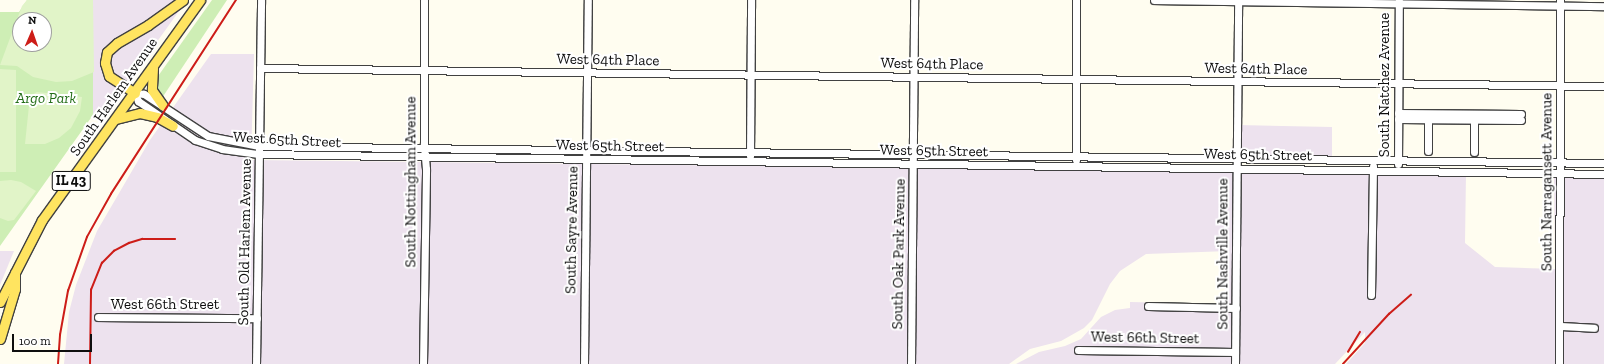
<!DOCTYPE html>
<html>
<head>
<meta charset="utf-8">
<style>
  body { margin:0 }
  #map { position:relative; width:1604px; height:364px; overflow:hidden; background:#fffdf0; font-family:"Zilla Slab",serif }
  div>[style] { position:absolute }
  .industrial>* { inset:0; background:#ede2ee }
  .green>* { inset:0; background:#ceeeb5 }
  .pitch>* { inset:0; background:#e1f4c8 }
  .roads { filter:drop-shadow(1px 0 #414141) drop-shadow(-1px 0 #414141) drop-shadow(0 1px #414141) drop-shadow(0 -1px #414141) }
  .minor>* { height:7px; margin:-3.5px; padding:0 3.5px; transform-origin:3.5px; border-radius:3.5px; background:#fff }
  .major>* { height:9px; margin:-4.5px; padding:0 4.5px; transform-origin:4.5px; border-radius:4.5px; background:#ffe460 }
  .rail>* { height:1.5px; margin:-0.75px; padding:0 0.75px; transform-origin:0.75px; border-radius:0.75px; background:#cd1d18 }
  span { translate:-50% -50%; white-space:nowrap; text-align:center; line-height:1.15; -webkit-text-stroke:4px #fff; paint-order:stroke }
  .shield-label span { padding:1px 3px; background:#fff; border:1px solid; border-radius:3px; -webkit-text-stroke-width:0 }
  .shield-label { font-size:14px; color:#0e0e0e; font-weight:700 }
  .street-label { font-size:15px; color:#0e0e0e }
  .park-label { font-size:15px; color:#236d18; font-style:italic }
  .north { position:absolute; left:12px; top:12px; width:40px; height:40px; box-sizing:border-box; background:#fff; border:1px solid #9f9f9f; border-radius:50%; rotate:2deg; font-size:11px; font-weight:700; line-height:16px; text-align:center; color:#0e0e0e }
  .north::after { content:''; display:block; margin:auto; width:14px; height:18px; background:#cd1d18; clip-path:polygon(50% 0,100% 100%,50% 72%,0 100%) }
  .scale { position:absolute; left:12px; top:334px; width:80px; height:18px; box-sizing:border-box; border:2px solid #0e0e0e; border-top:0; padding-left:5px; font-size:12px; line-height:14px; white-space:nowrap; color:#0e0e0e; -webkit-text-stroke:3px #fff; paint-order:stroke }
</style>
</head>
<body>
<div id="map">
  <div class="industrial">
    <div style="clip-path:polygon(93px 0,187px 0,100px 121px,93px 115px)"></div>
    <div style="clip-path:polygon(211px 54px,254px 54px,251px 160px,1466px 174px,1465px 243px,1495px 267px,1555px 269px,1554px 176px,1604px 176px,1604px 364px,1346px 364px,1365px 343px,1365px 332px,1335px 364px,1016px 364px,1039px 352px,1065px 346px,1081px 339px,1101px 317px,1115px 310px,1130px 308px,1130px 302px,1229px 304px,1229px 251px,1146px 254px,1120px 271px,1110px 284px,1092px 320px,1084px 328px,1061px 341px,1030px 349px,1009px 364px,64px 364px,69px 312px,76px 285px,97px 231px,150px 140px)"></div>
    <div style="clip-path:polygon(1238px 125px,1332px 127px,1332px 158px,1238px 157px)"></div>
    <div style="clip-path:polygon(0 251px,14px 251px,0 285px)"></div>
  </div>
  <div class="green">
    <div style="clip-path:polygon(evenodd,27px 0,93px 0,93px 115px,0 246px,0 12px,19px 12px,27px 0,20px 20px,44px 20px,44px 44px,20px 44px,20px 20px)"></div>
    <div style="clip-path:polygon(212px 0,227px 0,162px 98px,156px 93px,156px 79px)"></div>
  </div>
  <div class="pitch">
    <div style="clip-path:polygon(evenodd,27px 0,93px 0,94px 72px,72px 81px,56px 82px,33px 77px,17px 66px,0 65px,22px 6px,27px 0,20px 20px,44px 20px,44px 44px,20px 44px,20px 20px)"></div>
    <div style="clip-path:polygon(0 69px,16px 70px,16px 172px,0 172px)"></div>
    <div style="clip-path:polygon(37px 92px,82px 97px,80px 111px,71px 128px,59px 138px,45px 144px,25px 144px,30px 96px)"></div>
    <div style="clip-path:polygon(11px 180px,21px 182px,36px 191px,14px 220px,8px 221px,0 218px,0 181px)"></div>
  </div>
  <div class="roads">
    <div class="minor">
      <div style="left:1154px;top:0;width:450px;rotate:0.8deg"></div>
      <div style="left:260px;top:68px;width:1344px;rotate:0.77deg"></div>
      <div style="left:1398px;top:113px;width:123px;rotate:0.5deg"></div>
      <div style="left:1398px;top:119px;width:123px;rotate:0.5deg"></div>
      <div style="left:1428px;top:151px;width:36px;rotate:-90deg"></div>
      <div style="left:1474px;top:152px;width:36px;rotate:-90deg"></div>
      <div style="left:750px;top:156px;width:156px;rotate:-89.6deg"></div>
      <div style="left:1076px;top:160px;width:160px;rotate:-90deg"></div>
      <div style="left:1604px;top:163px;width:1345px;rotate:-179.28deg"></div>
      <div style="left:259px;top:146px;width:52px;rotate:-168.9deg"></div>
      <div style="left:208px;top:136px;width:77px;rotate:-146.7deg"></div>
      <div style="left:144px;top:94px;width:9px;rotate:-174deg"></div>
      <div style="left:135px;top:93px;width:9px;rotate:69deg"></div>
      <div style="left:138px;top:101px;width:69px;rotate:34.4deg"></div>
      <div style="left:195px;top:140px;width:28px;rotate:18deg"></div>
      <div style="left:222px;top:149px;width:37px;rotate:8deg"></div>
      <div style="left:259px;top:154px;width:1345px;rotate:0.85deg"></div>
      <div style="left:1398px;top:164px;width:164px;rotate:-89.7deg"></div>
      <div style="left:1371px;top:295px;width:129px;rotate:-89.1deg"></div>
      <div style="left:1148px;top:306px;width:88px;rotate:1.3deg"></div>
      <div style="left:98px;top:317px;width:159px;rotate:0.4deg"></div>
      <div style="left:1560px;top:326px;width:34px;rotate:3deg"></div>
      <div style="left:1078px;top:350px;width:157px;rotate:0.7deg"></div>
      <div style="left:256px;top:364px;width:364px;rotate:-89.2deg"></div>
      <div style="left:423px;top:364px;width:195px;rotate:-89.1deg"></div>
      <div style="left:426px;top:169px;width:25px;rotate:-95deg"></div>
      <div style="left:424px;top:144px;width:144px;rotate:-90deg"></div>
      <div style="left:584px;top:364px;width:364px;rotate:-89.4deg"></div>
      <div style="left:911px;top:364px;width:364px;rotate:-89.5deg"></div>
      <div style="left:1235px;top:364px;width:364px;rotate:-89.5deg"></div>
      <div style="left:1559px;top:364px;width:364px;rotate:-89.8deg"></div>
    </div>
    <div class="major">
      <div style="left:153px;top:68px;width:22px;rotate:93deg"></div>
      <div style="left:152px;top:90px;width:19px;rotate:55deg"></div>
      <div style="left:135px;top:93px;width:31px;rotate:-147deg"></div>
      <div style="left:109px;top:76px;width:14px;rotate:-107deg"></div>
      <div style="left:105px;top:63px;width:11px;rotate:-80deg"></div>
      <div style="left:107px;top:52px;width:13px;rotate:-42deg"></div>
      <div style="left:117px;top:43px;width:36px;rotate:-30deg"></div>
      <div style="left:148px;top:25px;width:43px;rotate:-35.5deg"></div>
      <div style="left:116px;top:119px;width:25px;rotate:-14deg"></div>
      <div style="left:140px;top:113px;width:17px;rotate:13deg"></div>
      <div style="left:157px;top:117px;width:18px;rotate:29deg"></div>
      <div style="left:0;top:302px;width:92px;rotate:-62.9deg"></div>
      <div style="left:42px;top:220px;width:271px;rotate:-54.3deg"></div>
      <div style="left:0;top:339px;width:52px;rotate:-73.3deg"></div>
      <div style="left:15px;top:289px;width:16px;rotate:-90deg"></div>
    </div>
  </div>
  <div class="rail">
    <div style="left:1348px;top:352px;width:23px;rotate:-59deg"></div>
    <div style="left:58px;top:364px;width:29px;rotate:-86deg"></div>
    <div style="left:60px;top:335px;width:45px;rotate:-79.7deg"></div>
    <div style="left:68px;top:291px;width:57px;rotate:-70.6deg"></div>
    <div style="left:87px;top:237px;width:49px;rotate:-60.8deg"></div>
    <div style="left:111px;top:194px;width:231px;rotate:-57.2deg"></div>
    <div style="left:90px;top:364px;width:74px;rotate:-89.2deg"></div>
    <div style="left:91px;top:290px;width:29px;rotate:-68deg"></div>
    <div style="left:102px;top:263px;width:17px;rotate:-45deg"></div>
    <div style="left:114px;top:251px;width:17px;rotate:-28deg"></div>
    <div style="left:129px;top:243px;width:14px;rotate:-17deg"></div>
    <div style="left:142px;top:239px;width:33px"></div>
    <div style="left:1343px;top:364px;width:68px;rotate:-47.4deg"></div>
    <div style="left:1389px;top:314px;width:29px;rotate:-41deg"></div>
  </div>
  <div class="shield-label">
    <span style="left:71px;top:181px">IL 43</span>
  </div>
  <div class="street-label">
    <span style="left:608px;top:60px;rotate:1deg">West 64th Place</span>
    <span style="left:932px;top:64px;rotate:1deg">West 64th Place</span>
    <span style="left:1256px;top:69px;rotate:1deg">West 64th Place</span>
    <span style="left:1385px;top:85px;rotate:-90deg">South Natchez Avenue</span>
    <span style="left:114px;top:97px;rotate:-55deg">South Harlem Avenue</span>
    <span style="left:287px;top:140px;rotate:3deg">West 65th Street</span>
    <span style="left:610px;top:146px;rotate:1deg">West 65th Street</span>
    <span style="left:934px;top:151px;rotate:1deg">West 65th Street</span>
    <span style="left:1258px;top:155px;rotate:1deg">West 65th Street</span>
    <span style="left:411px;top:182px;rotate:-90deg">South Nottingham Avenue</span>
    <span style="left:1547px;top:182px;rotate:-90deg">South Narragansett Avenue</span>
    <span style="left:572px;top:230px;rotate:-89deg">South Sayre Avenue</span>
    <span style="left:245px;top:242px;rotate:-89deg">South Old Harlem Avenue</span>
    <span style="left:899px;top:254px;rotate:-89deg">South Oak Park Avenue</span>
    <span style="left:1223px;top:254px;rotate:-90deg">South Nashville Avenue</span>
    <span style="left:165px;top:305px">West 66th Street</span>
    <span style="left:1145px;top:338px;rotate:1deg">West 66th Street</span>
  </div>
  <div class="park-label">
    <span style="left:46px;top:99px">Argo Park</span>
  </div>
  <div class="north">N</div>
  <div class="scale">100 m</div>
</div>
</body>
</html>
